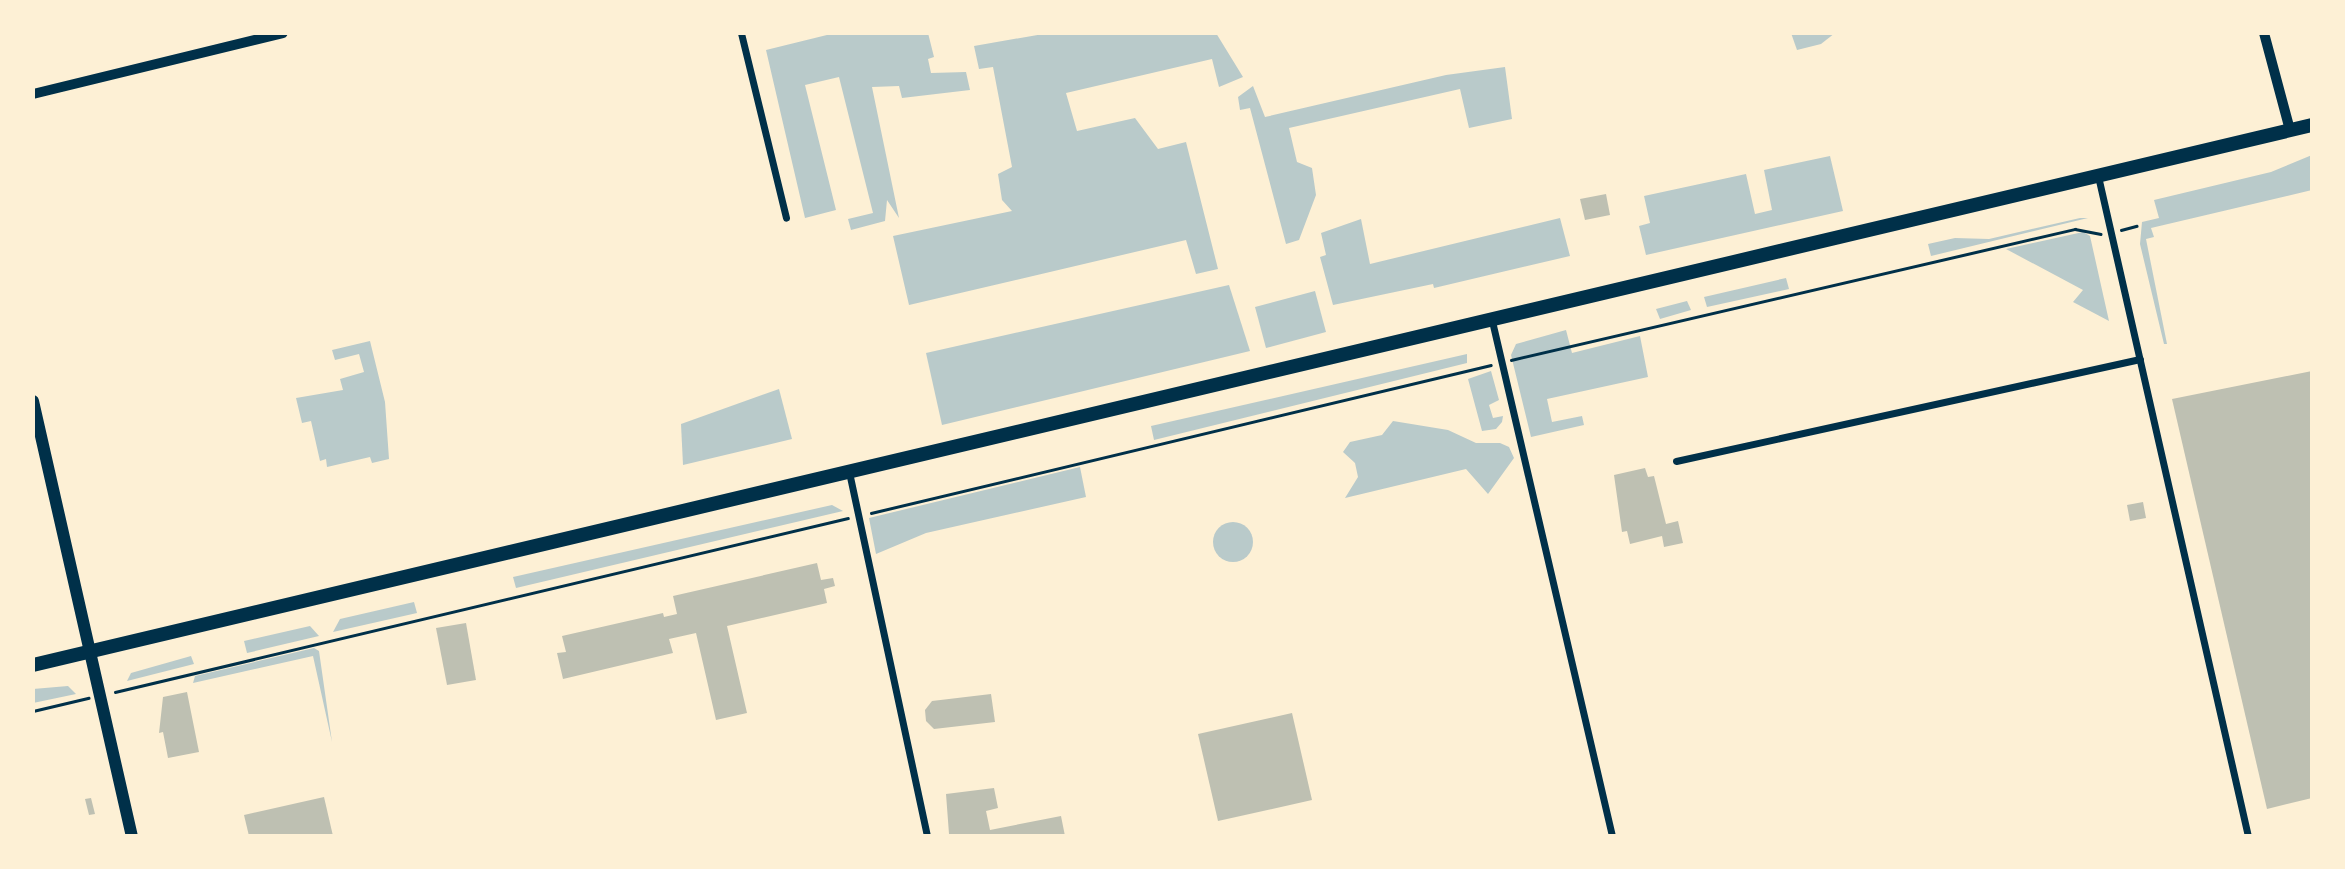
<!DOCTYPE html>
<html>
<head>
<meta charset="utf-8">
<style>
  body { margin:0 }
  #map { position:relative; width:2345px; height:869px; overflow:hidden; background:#fdf0d5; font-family:"Times New Roman",serif }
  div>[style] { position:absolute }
  .green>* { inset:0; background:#b9caca }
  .round { border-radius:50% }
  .building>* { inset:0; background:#bec0b2 }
  .path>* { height:2.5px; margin:-1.25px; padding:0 1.25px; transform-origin:1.25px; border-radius:1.25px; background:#003049 }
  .minor>* { height:7px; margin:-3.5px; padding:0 3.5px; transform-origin:3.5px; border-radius:3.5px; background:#003049 }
  .tertiary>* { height:10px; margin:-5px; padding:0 5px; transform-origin:5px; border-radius:5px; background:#003049 }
  .secondary>* { height:12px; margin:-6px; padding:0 6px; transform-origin:6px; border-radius:6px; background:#003049 }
  .primary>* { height:14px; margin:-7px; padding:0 7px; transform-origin:7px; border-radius:7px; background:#003049 }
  span { translate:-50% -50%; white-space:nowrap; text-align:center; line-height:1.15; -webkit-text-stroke:6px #fdf0d5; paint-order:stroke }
  .frame { position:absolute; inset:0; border:35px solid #fdf0d5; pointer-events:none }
</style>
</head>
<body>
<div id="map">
  <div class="green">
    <div style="clip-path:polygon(835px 33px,928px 33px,934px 57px,928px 59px,931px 73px,966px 72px,970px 90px,902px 98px,899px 86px,872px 87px,899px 218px,887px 200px,885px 221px,851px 230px,848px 219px,873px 213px,839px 77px,805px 85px,836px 210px,805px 218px,766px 50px)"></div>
    <div style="clip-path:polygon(1049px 33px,1216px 33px,1243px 77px,1219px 87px,1212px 59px,1066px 93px,1077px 131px,1135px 118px,1158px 149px,1186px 142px,1218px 269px,1196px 274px,1186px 240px,909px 305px,893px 236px,1012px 211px,1002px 200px,998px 174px,1012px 167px,993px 67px,979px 69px,974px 46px)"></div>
    <div style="clip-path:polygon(1791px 33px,1835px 33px,1821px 44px,1797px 50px)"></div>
    <div style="clip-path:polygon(1505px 67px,1512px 119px,1469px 128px,1460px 89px,1289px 128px,1297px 162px,1312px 168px,1316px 195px,1299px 240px,1286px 244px,1250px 108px,1240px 110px,1238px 97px,1253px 86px,1265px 117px,1446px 75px)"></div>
    <div style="clip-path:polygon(2312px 155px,2312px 190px,2151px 228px,2154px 237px,2146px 239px,2167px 344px,2164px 344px,2140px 244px,2142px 222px,2159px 218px,2154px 200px,2271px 172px)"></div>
    <div style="clip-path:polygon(1830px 156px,1843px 211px,1646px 255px,1639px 226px,1650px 223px,1644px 196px,1746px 174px,1755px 214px,1772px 210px,1764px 170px)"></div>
    <div style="clip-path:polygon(1560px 218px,1570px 256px,1434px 288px,1433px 284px,1333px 305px,1320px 257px,1326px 255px,1321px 233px,1361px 219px,1370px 264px)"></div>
    <div style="clip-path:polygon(2080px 218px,2088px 218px,1931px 256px,1928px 244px,1955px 238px,1989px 239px)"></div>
    <div style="clip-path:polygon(2083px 232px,2090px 236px,2109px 321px,2073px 302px,2083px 290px,2006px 249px)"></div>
    <div style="clip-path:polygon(1786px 278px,1789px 289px,1707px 307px,1704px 297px)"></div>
    <div style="clip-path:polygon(1229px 285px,1250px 351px,942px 425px,926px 353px)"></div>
    <div style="clip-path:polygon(1315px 291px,1326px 332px,1266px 348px,1255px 307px)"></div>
    <div style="clip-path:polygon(1687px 301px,1691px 310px,1660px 319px,1656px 309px)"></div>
    <div style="clip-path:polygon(1566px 330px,1572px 353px,1640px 336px,1648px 377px,1547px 399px,1552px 422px,1582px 416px,1584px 425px,1531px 437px,1511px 355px,1516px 344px)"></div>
    <div style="clip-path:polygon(370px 341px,385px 402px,389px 459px,372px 463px,370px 457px,327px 467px,326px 459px,320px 461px,311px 421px,302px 423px,296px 398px,343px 390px,340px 379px,364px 372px,359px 354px,335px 360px,332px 350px)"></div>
    <div style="clip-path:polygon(1467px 354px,1467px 363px,1154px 440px,1151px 426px)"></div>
    <div style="clip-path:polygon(1491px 371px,1499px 400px,1489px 405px,1493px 418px,1503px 416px,1502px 422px,1496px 429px,1482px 431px,1468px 379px)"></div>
    <div style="clip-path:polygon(779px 389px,792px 439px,683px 465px,681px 424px)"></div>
    <div style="clip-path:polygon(1393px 421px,1448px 430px,1476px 443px,1500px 443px,1509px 447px,1514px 458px,1488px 494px,1466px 469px,1345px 498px,1358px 477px,1355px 463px,1343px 452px,1350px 442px,1382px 435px)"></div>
    <div style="clip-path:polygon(1080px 467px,1086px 497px,926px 533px,876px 554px,869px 518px)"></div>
    <div style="clip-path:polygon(832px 505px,843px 511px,516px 588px,513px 577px)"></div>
    <div class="round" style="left:1213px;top:522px;width:40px;height:40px"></div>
    <div style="clip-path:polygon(414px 602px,417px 613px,333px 632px,340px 619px)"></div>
    <div style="clip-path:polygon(310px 626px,319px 636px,247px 653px,244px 641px)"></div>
    <div style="clip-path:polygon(314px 648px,319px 651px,332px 742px,313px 656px,193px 683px,195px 676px)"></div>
    <div style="clip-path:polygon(191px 656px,194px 664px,127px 681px,131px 673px)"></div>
    <div style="clip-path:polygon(68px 686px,76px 694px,33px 703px,33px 689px)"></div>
  </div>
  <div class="building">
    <div style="clip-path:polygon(1606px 194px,1610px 215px,1585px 220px,1580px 199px)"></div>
    <div style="clip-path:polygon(2312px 371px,2312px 798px,2267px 809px,2172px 399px)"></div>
    <div style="clip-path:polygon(1645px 468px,1648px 477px,1654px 476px,1666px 524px,1678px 521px,1683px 543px,1664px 547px,1662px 536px,1630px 544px,1627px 531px,1622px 532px,1614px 475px)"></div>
    <div style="clip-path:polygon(2143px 502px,2146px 518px,2130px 521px,2127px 505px)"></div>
    <div style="clip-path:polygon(817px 563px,821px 580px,833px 578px,835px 586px,824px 589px,827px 603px,727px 626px,747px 713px,716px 720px,696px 633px,669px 639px,673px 653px,563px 679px,557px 653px,566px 652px,562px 636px,663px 613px,664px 617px,677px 614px,673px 596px)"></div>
    <div style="clip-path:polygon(466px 623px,476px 680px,447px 685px,436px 628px)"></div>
    <div style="clip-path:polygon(187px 692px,199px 752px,168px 758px,163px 732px,159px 733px,163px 697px)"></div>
    <div style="clip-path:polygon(991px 694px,995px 722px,934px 729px,926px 721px,925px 710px,932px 701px)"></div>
    <div style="clip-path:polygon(1292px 713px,1312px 800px,1218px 821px,1198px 734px)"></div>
    <div style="clip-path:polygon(994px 788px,998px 808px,986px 811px,990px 830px,1061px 816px,1065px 836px,949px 834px,946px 794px)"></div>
    <div style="clip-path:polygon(324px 797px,333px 836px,249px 836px,244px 815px)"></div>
    <div style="clip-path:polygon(91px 798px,95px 814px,89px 815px,85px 799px)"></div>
  </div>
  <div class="path">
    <div style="left:2121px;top:230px;width:16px;rotate:-15deg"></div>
    <div style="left:1511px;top:360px;width:579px;rotate:-13.08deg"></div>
    <div style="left:2075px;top:229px;width:26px;rotate:11deg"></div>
    <div style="left:871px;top:513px;width:637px;rotate:-13.43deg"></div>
    <div style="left:115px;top:692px;width:753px;rotate:-13.35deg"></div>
    <div style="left:33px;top:711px;width:57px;rotate:-13.3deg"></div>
  </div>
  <div class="minor">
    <div style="left:741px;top:33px;width:190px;rotate:76.3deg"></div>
    <div style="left:2098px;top:176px;width:677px;rotate:77.2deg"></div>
    <div style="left:1492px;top:321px;width:529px;rotate:76.88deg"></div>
    <div style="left:1676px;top:461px;width:475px;rotate:-12.4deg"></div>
    <div style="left:849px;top:472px;width:372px;rotate:77.9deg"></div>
  </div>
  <div class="tertiary">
    <div style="left:2264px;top:33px;width:100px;rotate:75deg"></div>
    <div style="left:33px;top:94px;width:257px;rotate:-13.7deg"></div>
  </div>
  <div class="secondary">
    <div style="left:33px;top:401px;width:446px;rotate:77.2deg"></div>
  </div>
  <div class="primary">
    <div style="left:33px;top:665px;width:2342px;rotate:-13.33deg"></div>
  </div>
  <div class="frame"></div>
</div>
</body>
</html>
